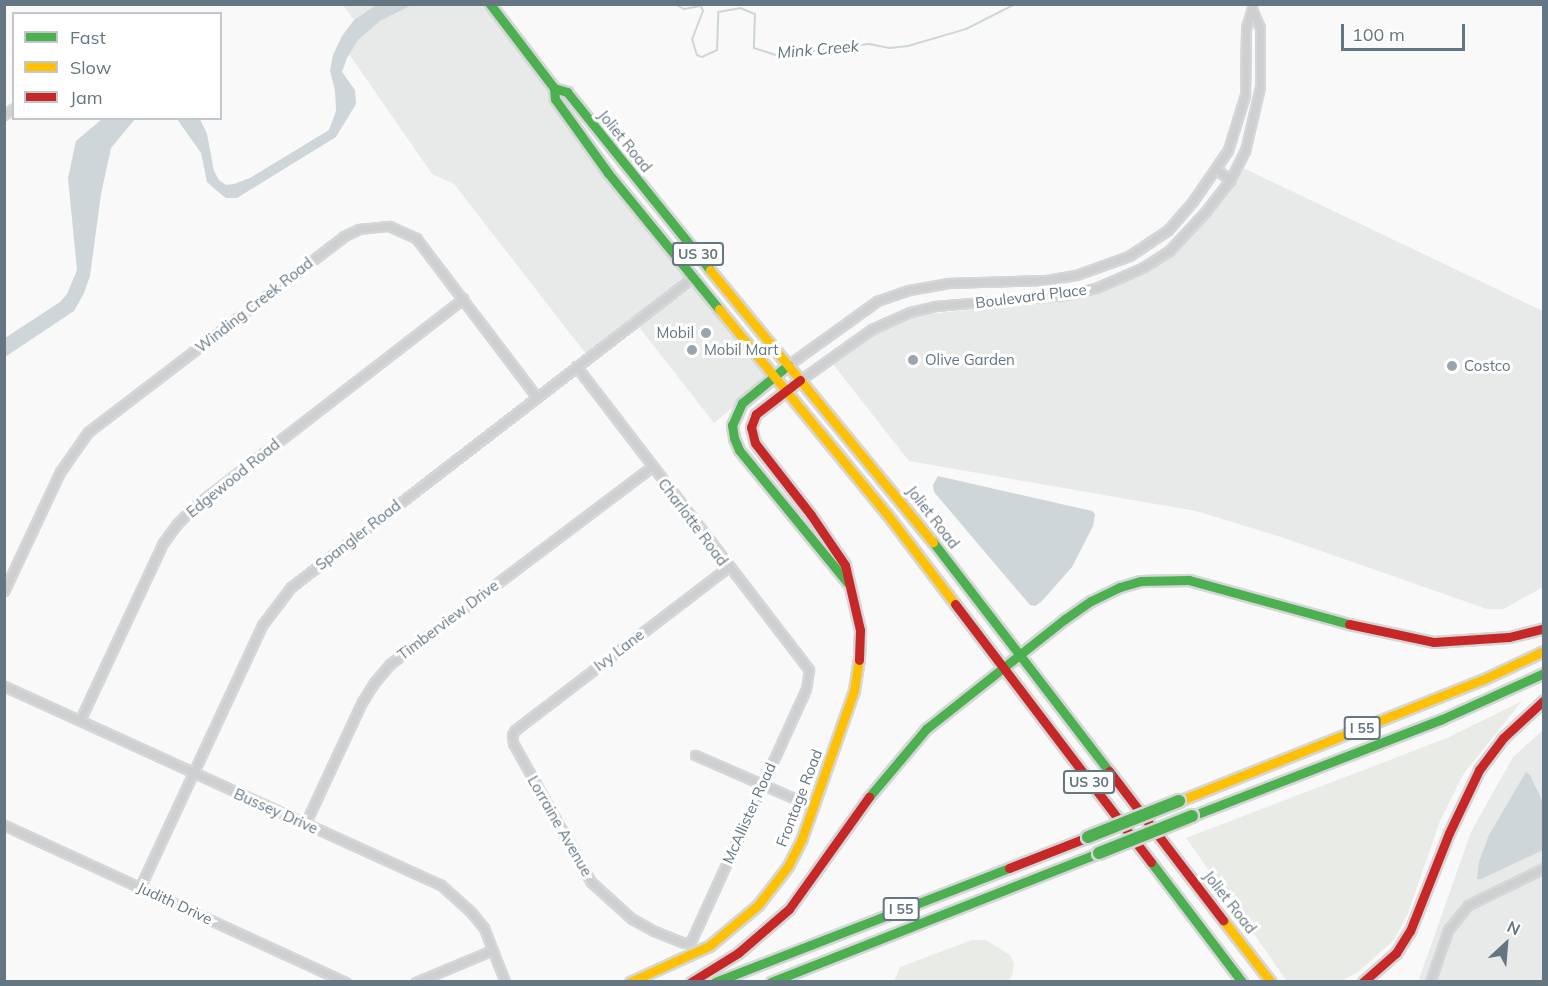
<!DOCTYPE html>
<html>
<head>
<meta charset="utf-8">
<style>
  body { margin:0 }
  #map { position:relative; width:1548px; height:986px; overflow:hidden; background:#f9f9f9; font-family:Mulish,sans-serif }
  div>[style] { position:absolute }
  .built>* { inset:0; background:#e8e9e9 }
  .green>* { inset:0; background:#e8ebe6 }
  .water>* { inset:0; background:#ced6d9 }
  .stream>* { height:2px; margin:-1px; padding:0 1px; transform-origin:1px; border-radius:1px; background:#ced6d9 }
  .roads { filter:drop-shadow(2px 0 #d5d6d7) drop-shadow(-2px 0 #d5d6d7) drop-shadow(0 2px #d5d6d7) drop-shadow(0 -2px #d5d6d7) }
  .street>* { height:7px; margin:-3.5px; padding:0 3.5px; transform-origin:3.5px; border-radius:3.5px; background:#cecfd0 }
  .fast>* { height:9px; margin:-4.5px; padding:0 4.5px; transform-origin:4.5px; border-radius:4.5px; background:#4caf50 }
  .slow>* { height:9px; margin:-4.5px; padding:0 4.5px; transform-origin:4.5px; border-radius:4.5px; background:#ffc107 }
  .jam>* { height:9px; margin:-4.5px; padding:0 4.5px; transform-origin:4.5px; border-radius:4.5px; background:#c62828 }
  .bridges { filter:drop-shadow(2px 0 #d5d6d6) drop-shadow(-2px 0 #d5d6d6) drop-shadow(0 2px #d5d6d6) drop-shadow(0 -2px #d5d6d6) }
  .fast-bridge>* { height:12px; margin:-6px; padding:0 6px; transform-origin:6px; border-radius:6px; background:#4caf50 }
  .dots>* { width:16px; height:16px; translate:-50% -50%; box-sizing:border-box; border:3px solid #fff; border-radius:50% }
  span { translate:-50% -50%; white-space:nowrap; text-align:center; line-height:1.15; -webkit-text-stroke:6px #fff; paint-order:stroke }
  .shield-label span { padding:2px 4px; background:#fff; border:2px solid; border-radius:4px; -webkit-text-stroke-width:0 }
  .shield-label { font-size:14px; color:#657683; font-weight:700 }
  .street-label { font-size:15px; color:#657683 }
  .poi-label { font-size:15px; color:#657683 }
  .right { translate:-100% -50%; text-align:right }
  .left { translate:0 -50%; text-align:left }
  .water-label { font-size:16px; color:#60757c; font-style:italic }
  .frame { position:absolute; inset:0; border:6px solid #657683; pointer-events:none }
  .legend { position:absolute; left:12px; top:12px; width:210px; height:108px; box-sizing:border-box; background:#fff; border:2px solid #c1c8cd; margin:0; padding:8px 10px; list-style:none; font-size:18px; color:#657683 }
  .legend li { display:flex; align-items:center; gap:12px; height:30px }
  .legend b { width:30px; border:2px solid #c1c8cd }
  .north { position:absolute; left:1476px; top:914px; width:60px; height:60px; -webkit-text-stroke:4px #fff; paint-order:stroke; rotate:26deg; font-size:16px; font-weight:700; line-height:24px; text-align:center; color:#657683 }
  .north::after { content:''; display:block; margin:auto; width:21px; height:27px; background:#657683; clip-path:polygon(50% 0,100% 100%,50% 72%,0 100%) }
  .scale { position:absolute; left:1341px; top:24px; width:124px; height:27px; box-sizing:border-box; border:3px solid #657683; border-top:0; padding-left:8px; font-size:18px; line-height:21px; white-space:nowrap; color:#657683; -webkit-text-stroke:4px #fff; paint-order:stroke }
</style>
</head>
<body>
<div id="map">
  <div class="built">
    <div style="clip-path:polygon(343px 5px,376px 5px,354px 20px)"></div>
    <div style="clip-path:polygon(412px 5px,484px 5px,694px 269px,586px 354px,454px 184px,432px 174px,349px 54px,358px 40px,380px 21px)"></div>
    <div style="clip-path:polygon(1241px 167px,1543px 311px,1543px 587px,1504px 609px,1487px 609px,1284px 538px,1196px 511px,909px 461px,832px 363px,887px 326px,921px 315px,1060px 300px,1149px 270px,1182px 246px,1213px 210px)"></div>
    <div style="clip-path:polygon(700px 281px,773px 375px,714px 423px,639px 327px)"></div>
    <div style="clip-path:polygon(1543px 730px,1543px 981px,1418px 982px,1471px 832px,1513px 757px)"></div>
  </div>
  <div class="green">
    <div style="clip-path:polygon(1522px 701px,1464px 773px,1440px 821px,1407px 916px,1393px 941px,1358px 972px,1341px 981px,1287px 981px,1186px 838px,1447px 738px)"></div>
    <div style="clip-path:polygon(972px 940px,986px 940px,1010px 955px,1014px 964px,1012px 975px,1008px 981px,894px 981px,900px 967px)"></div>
  </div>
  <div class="water">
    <div style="clip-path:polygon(376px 5px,412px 5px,380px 21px,358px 40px,347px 58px,342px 72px,355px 90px,356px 104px,336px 137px,237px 198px,226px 198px,216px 190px,207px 182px,201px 153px,177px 119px,200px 119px,207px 134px,214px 171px,219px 180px,226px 185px,234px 184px,250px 178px,329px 130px,336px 111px,335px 91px,330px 71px,333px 55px,342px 36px,354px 20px)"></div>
    <div style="clip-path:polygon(102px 119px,135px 119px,111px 148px,101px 194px,90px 276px,84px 293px,74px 311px,5px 357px,5px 338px,60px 302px,67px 294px,77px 270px,68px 178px,76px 141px)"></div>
    <div style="clip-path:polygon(938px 476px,1092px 511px,1095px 514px,1093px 526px,1072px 567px,1041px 602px,1035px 606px,1030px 605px,934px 492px,933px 485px)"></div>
    <div style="clip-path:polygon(1526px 772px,1530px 775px,1543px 803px,1543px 850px,1481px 879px,1477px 879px,1479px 862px,1489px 835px)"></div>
  </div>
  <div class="stream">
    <div style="left:675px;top:4px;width:10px;rotate:29deg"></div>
    <div style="left:684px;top:9px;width:17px;rotate:-10deg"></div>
    <div style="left:701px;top:6px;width:5px;rotate:68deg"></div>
    <div style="left:703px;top:11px;width:30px;rotate:111deg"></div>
    <div style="left:692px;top:39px;width:17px;rotate:73deg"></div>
    <div style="left:697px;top:55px;width:5px;rotate:22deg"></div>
    <div style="left:702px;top:57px;width:17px;rotate:-25deg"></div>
    <div style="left:717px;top:50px;width:38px;rotate:-88deg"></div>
    <div style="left:718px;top:12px;width:22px;rotate:-10deg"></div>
    <div style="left:740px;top:8px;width:16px;rotate:22deg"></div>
    <div style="left:755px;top:14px;width:34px;rotate:92deg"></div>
    <div style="left:754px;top:48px;width:22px;rotate:18deg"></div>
    <div style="left:775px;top:55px;width:21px;rotate:-14deg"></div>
    <div style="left:795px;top:50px;width:21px;rotate:3deg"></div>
    <div style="left:816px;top:51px;width:53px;rotate:-7.5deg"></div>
    <div style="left:869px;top:44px;width:21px;rotate:11deg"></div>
    <div style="left:890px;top:48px;width:18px;rotate:-6deg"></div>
    <div style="left:908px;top:46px;width:60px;rotate:-16.3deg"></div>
    <div style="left:966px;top:29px;width:55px;rotate:-27deg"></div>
  </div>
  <div class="roads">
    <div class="street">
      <div style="left:4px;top:115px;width:12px;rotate:-35deg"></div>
      <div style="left:1216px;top:169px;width:18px;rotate:38deg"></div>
      <div style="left:788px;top:365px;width:110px;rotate:-35.7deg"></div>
      <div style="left:877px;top:301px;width:34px;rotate:-19deg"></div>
      <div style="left:909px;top:290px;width:39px;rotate:-10deg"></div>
      <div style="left:947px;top:283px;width:100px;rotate:-1.7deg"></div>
      <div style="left:1047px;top:280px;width:29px;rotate:-10deg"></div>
      <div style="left:1076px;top:275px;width:56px;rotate:-19.7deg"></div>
      <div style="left:1129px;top:256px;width:47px;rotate:-33.7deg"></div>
      <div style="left:1168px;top:230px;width:38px;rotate:-49deg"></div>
      <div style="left:1193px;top:201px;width:62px;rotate:-55.5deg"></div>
      <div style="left:1228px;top:150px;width:58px;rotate:-72.8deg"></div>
      <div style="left:1245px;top:95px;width:67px;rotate:-89.1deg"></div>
      <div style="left:1246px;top:28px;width:21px;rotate:-73deg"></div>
      <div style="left:576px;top:366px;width:383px;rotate:52.5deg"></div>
      <div style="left:809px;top:670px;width:19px;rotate:99deg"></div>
      <div style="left:806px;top:689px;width:277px;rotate:114.5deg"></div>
      <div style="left:691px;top:941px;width:7px;rotate:164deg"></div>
      <div style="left:684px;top:943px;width:32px;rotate:-158deg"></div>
      <div style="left:654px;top:931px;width:25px;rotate:-151deg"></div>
      <div style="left:632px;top:919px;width:55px;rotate:-137.9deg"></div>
      <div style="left:591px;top:882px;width:159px;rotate:-119.3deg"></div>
      <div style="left:513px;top:743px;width:8px;rotate:-97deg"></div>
      <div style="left:512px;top:735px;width:6px;rotate:-59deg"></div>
      <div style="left:515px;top:730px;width:268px;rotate:-37.4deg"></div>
      <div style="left:800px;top:380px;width:88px;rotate:-35.3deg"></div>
      <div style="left:872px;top:329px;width:42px;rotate:-24.1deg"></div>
      <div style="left:910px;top:312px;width:26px;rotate:-13deg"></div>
      <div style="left:935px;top:306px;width:130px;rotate:-4.8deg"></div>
      <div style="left:1065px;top:295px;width:32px;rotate:-13deg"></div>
      <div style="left:1096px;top:288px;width:52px;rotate:-23.6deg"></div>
      <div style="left:1144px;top:267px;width:30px;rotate:-33deg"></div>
      <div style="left:1169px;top:251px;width:54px;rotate:-47.2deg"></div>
      <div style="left:1206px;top:211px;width:39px;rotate:-52deg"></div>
      <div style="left:1230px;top:180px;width:33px;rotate:-63deg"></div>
      <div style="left:1245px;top:151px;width:66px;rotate:-76.8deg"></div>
      <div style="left:1260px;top:87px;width:59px;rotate:-90deg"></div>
      <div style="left:1260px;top:28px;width:21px;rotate:-113deg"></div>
      <div style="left:4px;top:591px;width:132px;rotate:-64.8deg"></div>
      <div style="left:60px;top:472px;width:49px;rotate:-55deg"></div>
      <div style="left:88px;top:432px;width:322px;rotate:-37.4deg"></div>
      <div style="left:344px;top:236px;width:17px;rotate:-25deg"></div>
      <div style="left:359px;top:229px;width:30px;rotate:-6deg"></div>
      <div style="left:389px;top:226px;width:30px;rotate:24deg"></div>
      <div style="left:416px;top:238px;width:198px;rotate:52.8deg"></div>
      <div style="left:4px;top:686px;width:480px;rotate:24.5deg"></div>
      <div style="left:441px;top:885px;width:40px;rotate:42deg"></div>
      <div style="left:471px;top:912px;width:21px;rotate:51deg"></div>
      <div style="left:484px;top:928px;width:58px;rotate:68.7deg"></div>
      <div style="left:80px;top:720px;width:195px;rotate:-64.9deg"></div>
      <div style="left:163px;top:543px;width:24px;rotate:-54deg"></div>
      <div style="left:177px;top:524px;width:25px;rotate:-45deg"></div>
      <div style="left:195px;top:506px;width:339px;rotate:-37.7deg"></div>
      <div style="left:695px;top:755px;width:130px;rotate:23.6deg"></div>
      <div style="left:305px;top:824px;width:135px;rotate:-65deg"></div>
      <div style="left:362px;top:702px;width:22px;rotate:-58deg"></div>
      <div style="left:374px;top:683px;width:25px;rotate:-50deg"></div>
      <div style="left:390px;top:664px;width:327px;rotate:-37deg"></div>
      <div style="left:4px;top:825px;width:376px;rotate:24.7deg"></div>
      <div style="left:140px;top:887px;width:289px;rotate:-65deg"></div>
      <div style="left:262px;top:625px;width:48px;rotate:-52.7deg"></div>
      <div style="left:291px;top:587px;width:506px;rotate:-37.62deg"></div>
      <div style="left:416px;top:982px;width:83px;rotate:-22.6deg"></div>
      <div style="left:1430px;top:982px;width:55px;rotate:-70.9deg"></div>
      <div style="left:1448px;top:930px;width:32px;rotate:-51deg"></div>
      <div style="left:1468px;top:905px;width:85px;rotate:-26deg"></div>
    </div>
    <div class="fast">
      <div style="left:490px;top:4px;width:106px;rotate:52.7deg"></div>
      <div style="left:554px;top:88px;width:14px;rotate:17deg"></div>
      <div style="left:567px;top:92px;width:228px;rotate:51.2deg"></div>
      <div style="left:554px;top:88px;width:11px;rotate:85deg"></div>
      <div style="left:555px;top:99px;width:91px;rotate:54.4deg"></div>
      <div style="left:608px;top:173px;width:176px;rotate:50.8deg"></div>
      <div style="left:788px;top:365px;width:60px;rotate:140.4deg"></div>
      <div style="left:742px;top:403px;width:24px;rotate:114deg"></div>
      <div style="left:732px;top:425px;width:13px;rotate:81deg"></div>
      <div style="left:734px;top:438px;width:13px;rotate:67deg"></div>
      <div style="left:739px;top:450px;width:171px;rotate:50.7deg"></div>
      <div style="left:933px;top:542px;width:289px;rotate:52.5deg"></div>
      <div style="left:869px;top:797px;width:89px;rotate:-50deg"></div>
      <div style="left:926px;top:729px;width:177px;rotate:-38.4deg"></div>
      <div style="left:1065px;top:619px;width:32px;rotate:-35deg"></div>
      <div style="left:1091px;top:601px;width:32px;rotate:-26deg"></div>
      <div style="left:1120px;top:587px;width:22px;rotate:-16deg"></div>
      <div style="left:1141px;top:581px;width:48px;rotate:-1.2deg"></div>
      <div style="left:1189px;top:580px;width:166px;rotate:15.4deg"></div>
      <div style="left:1192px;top:816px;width:266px;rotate:-21.2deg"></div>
      <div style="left:1440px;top:720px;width:114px;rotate:-24.3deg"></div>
      <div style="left:1151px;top:862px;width:151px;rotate:52.8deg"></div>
      <div style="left:715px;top:982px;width:315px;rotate:-21.2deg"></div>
      <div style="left:771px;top:982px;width:352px;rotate:-21.5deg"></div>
    </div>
    <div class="slow">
      <div style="left:710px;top:270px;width:352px;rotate:50.7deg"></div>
      <div style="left:719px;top:309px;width:265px;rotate:50.7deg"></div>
      <div style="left:887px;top:514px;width:113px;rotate:52.9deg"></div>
      <div style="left:1179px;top:801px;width:326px;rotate:-21.8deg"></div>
      <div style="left:1482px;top:680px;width:68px;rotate:-25.1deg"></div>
      <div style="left:1223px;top:920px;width:78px;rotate:52.3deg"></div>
      <div style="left:630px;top:982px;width:87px;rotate:-24.5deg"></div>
      <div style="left:709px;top:946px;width:64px;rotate:-39.9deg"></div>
      <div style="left:758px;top:905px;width:49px;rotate:-52.4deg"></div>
      <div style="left:788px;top:866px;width:31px;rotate:-63deg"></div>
      <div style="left:802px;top:838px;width:157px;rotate:-70.6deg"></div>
      <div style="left:854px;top:690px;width:30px;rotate:-81deg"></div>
    </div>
    <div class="jam">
      <div style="left:800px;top:380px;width:56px;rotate:142.3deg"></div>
      <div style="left:756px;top:414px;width:14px;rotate:111deg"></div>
      <div style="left:751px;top:427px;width:16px;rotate:76deg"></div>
      <div style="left:755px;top:443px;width:91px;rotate:52.1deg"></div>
      <div style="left:811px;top:515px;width:60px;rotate:55.8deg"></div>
      <div style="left:845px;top:565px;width:67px;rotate:77deg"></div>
      <div style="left:860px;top:630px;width:30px;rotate:92deg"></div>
      <div style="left:955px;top:604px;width:324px;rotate:52.8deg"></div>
      <div style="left:1349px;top:624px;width:87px;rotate:12deg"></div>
      <div style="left:1434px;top:642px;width:75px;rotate:-3.8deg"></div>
      <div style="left:1509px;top:637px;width:36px;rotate:-14deg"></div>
      <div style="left:1109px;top:771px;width:188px;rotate:52.6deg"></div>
      <div style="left:1009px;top:868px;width:85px;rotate:-21.4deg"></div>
      <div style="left:691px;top:982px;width:55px;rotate:-31.7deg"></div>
      <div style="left:738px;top:953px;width:67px;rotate:-40.8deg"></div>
      <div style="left:789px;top:909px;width:138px;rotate:-54.5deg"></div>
      <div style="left:1363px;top:982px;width:44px;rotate:-41.3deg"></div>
      <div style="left:1396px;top:953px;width:26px;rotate:-58deg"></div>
      <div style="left:1410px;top:931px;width:105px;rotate:-68.3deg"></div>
      <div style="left:1449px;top:833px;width:70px;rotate:-64.5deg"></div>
      <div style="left:1479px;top:770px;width:40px;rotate:-53deg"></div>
      <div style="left:1503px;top:738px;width:56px;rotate:-42.8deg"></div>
    </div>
  </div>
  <div class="bridges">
    <div class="fast-bridge">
      <div style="left:1088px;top:837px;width:98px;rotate:-21.6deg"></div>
      <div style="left:1099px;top:853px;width:100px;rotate:-21.7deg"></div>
    </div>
  </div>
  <div class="dots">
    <div style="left:706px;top:333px;background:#99a4ac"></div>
    <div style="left:692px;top:350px;background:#99a4ac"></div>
    <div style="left:913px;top:360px;background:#99a4ac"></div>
    <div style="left:1452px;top:366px;background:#99a4ac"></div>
  </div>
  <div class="shield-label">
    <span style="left:698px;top:254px">US 30</span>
    <span style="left:1362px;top:728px">I 55</span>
    <span style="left:1089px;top:782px">US 30</span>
    <span style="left:901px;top:909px">I 55</span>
  </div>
  <div class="street-label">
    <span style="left:625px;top:141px;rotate:51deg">Joliet Road</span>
    <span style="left:1031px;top:296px;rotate:-7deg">Boulevard Place</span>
    <span style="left:254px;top:305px;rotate:-38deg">Winding Creek Road</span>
    <span style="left:233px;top:478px;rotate:-39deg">Edgewood Road</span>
    <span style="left:933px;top:517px;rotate:52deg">Joliet Road</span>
    <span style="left:693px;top:522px;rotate:53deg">Charlotte Road</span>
    <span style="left:358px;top:535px;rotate:-38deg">Spangler Road</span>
    <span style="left:448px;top:620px;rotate:-37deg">Timberview Drive</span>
    <span style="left:619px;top:650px;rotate:-37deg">Ivy Lane</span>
    <span style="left:799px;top:798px;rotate:-69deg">Frontage Road</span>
    <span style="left:276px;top:811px;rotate:24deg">Bussey Drive</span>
    <span style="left:749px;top:813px;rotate:-66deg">McAllister Road</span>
    <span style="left:560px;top:826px;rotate:60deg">Lorraine Avenue</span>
    <span style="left:1230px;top:902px;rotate:52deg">Joliet Road</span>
    <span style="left:175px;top:903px;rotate:25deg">Judith Drive</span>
  </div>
  <div class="poi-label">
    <span class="right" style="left:694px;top:333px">Mobil</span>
    <span class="left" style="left:704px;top:350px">Mobil Mart</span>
    <span class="left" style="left:925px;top:360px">Olive Garden</span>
    <span class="left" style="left:1464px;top:366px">Costco</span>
  </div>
  <div class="water-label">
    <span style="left:818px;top:49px;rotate:-5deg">Mink Creek</span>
  </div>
  <div class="frame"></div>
  <ul class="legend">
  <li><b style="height:8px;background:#4caf50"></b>Fast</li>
  <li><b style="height:8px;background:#ffc107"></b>Slow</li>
  <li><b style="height:8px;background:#c62828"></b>Jam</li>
  </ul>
  <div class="north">N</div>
  <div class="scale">100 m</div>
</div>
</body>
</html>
